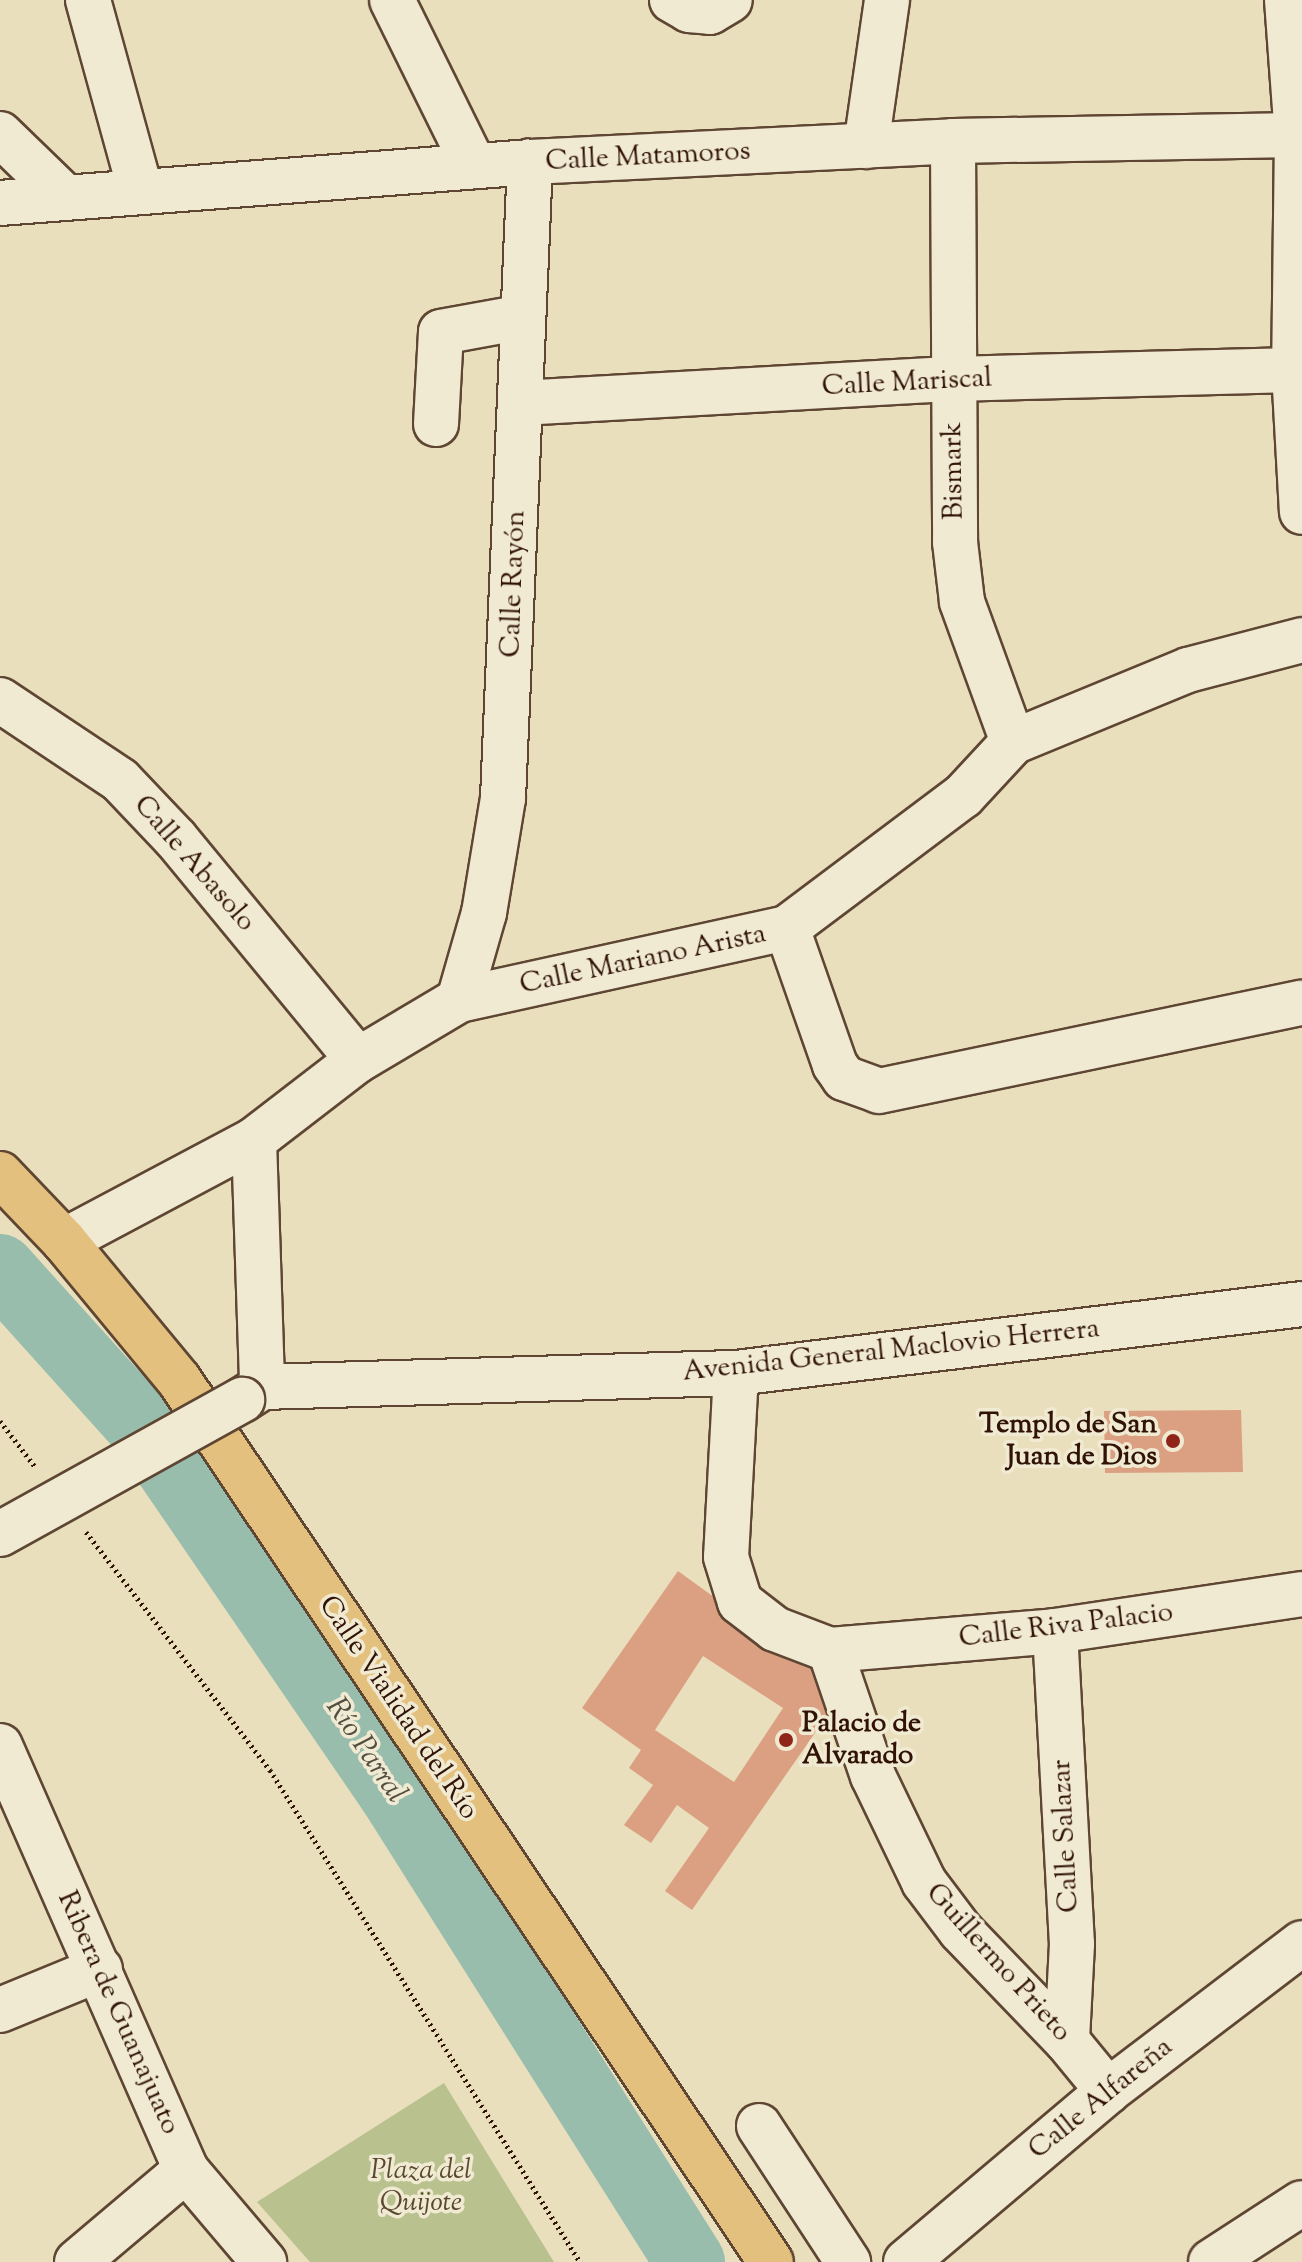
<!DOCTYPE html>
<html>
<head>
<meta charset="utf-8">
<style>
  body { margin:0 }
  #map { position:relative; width:1302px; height:2262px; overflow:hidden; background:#e9dfbc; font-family:"Sorts Mill Goudy",serif }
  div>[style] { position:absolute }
  .green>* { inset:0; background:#b9c18f }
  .river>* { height:70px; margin:-35px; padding:0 35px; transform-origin:35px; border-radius:35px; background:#98bdad }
  .building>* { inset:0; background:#dba082 }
  .path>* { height:5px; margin-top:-2.5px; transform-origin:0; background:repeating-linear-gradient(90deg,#301305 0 2px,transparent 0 6px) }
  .roads { filter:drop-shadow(2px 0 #5e4633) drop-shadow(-2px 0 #5e4633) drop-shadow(0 2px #5e4633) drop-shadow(0 -2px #5e4633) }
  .minor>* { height:44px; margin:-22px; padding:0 22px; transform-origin:22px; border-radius:22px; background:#f1ead3 }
  .major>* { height:44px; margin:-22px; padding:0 22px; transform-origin:22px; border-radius:22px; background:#e4c07e }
  .bridges { filter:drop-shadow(2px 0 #5e4633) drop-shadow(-2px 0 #5e4633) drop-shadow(0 2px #5e4633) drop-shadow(0 -2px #5e4633) }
  .minor-bridge>* { height:44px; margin:-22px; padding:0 22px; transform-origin:22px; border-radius:22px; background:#f1ead3 }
  .dots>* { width:22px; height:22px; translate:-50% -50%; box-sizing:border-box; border:4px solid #f1ead3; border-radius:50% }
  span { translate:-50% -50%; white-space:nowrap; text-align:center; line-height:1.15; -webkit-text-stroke:7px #f1ead3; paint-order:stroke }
  .street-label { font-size:28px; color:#301305 }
  .poi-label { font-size:28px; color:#301305; font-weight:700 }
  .right { translate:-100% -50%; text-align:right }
  .left { translate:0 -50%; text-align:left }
  .park-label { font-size:28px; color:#59472e; font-style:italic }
  .water-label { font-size:30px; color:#544e40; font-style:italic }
</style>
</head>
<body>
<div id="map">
  <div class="green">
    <div style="clip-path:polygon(444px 2083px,554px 2262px,310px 2262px,257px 2202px)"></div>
  </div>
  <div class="river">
    <div style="left:0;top:1269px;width:217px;rotate:48deg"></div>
    <div style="left:145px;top:1430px;width:439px;rotate:55.6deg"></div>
    <div style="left:393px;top:1792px;width:556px;rotate:57.71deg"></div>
  </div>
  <div class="building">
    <div style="clip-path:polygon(1241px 1410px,1243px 1472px,1105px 1473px,1104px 1411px)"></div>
    <div style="clip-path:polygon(evenodd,678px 1571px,844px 1691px,692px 1910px,665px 1891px,709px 1828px,677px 1805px,651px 1843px,624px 1825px,653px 1785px,629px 1768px,641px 1750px,582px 1708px,678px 1571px,703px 1656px,783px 1708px,734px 1782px,655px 1730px,703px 1656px)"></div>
  </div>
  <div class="path">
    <div style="left:0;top:1421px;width:59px;rotate:52.5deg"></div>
    <div style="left:86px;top:1532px;width:301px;rotate:52.3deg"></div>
    <div style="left:270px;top:1770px;width:582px;rotate:57.79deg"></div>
  </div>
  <div class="roads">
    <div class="minor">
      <div style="left:88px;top:0;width:199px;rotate:74.6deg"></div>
      <div style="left:392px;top:0;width:185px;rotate:63.7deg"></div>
      <div style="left:672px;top:0;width:20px;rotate:30deg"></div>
      <div style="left:689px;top:10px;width:21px;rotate:5deg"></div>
      <div style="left:710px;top:12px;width:23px;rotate:-31deg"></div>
      <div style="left:1287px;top:0;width:135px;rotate:85.8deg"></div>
      <div style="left:1297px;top:135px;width:235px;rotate:90.7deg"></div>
      <div style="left:1294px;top:370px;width:142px;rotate:86.8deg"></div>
      <div style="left:0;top:134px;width:91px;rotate:44.1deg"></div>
      <div style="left:953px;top:141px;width:401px;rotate:89.7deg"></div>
      <div style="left:955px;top:542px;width:60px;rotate:83.3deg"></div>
      <div style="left:962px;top:602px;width:149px;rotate:70deg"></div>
      <div style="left:866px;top:146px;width:148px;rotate:-81.8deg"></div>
      <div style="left:0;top:203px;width:532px;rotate:-4.42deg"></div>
      <div style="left:530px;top:162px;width:424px;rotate:-2.8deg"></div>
      <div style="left:953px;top:141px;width:344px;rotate:-1deg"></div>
      <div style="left:520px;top:403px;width:434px;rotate:-3.2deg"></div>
      <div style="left:953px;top:379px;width:341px;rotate:-1.5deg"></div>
      <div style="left:436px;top:424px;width:92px;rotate:-86.9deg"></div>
      <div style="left:441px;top:332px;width:83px;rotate:-10.4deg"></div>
      <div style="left:0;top:700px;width:144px;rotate:33.7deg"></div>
      <div style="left:120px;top:780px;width:81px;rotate:46.5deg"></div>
      <div style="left:176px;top:839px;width:286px;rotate:50.5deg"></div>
      <div style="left:787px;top:928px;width:145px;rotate:70.7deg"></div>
      <div style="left:835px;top:1065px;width:16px;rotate:55deg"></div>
      <div style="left:844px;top:1078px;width:37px;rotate:20deg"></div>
      <div style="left:879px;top:1091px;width:432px;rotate:-11.8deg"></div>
      <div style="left:459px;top:1000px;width:91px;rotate:-74deg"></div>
      <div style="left:484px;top:913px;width:117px;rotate:-80.6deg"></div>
      <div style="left:503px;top:798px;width:637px;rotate:-87.57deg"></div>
      <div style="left:254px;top:1140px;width:247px;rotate:88.1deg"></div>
      <div style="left:64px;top:1241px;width:215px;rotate:-28deg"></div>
      <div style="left:254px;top:1140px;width:131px;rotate:-37.6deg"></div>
      <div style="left:358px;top:1060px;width:117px;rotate:-30.7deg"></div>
      <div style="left:459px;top:1000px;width:336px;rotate:-12.4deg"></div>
      <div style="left:787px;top:928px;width:220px;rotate:-36.9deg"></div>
      <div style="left:963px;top:796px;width:74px;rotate:-47.2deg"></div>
      <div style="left:1013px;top:742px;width:189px;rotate:-22.4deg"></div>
      <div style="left:1188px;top:670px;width:118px;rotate:-14.7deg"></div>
      <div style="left:736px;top:1373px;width:184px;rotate:93.1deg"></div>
      <div style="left:726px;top:1557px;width:47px;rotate:72.7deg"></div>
      <div style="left:740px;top:1602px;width:44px;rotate:37.6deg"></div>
      <div style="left:775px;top:1629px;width:59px;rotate:20.9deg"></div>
      <div style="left:830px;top:1650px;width:226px;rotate:-4.8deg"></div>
      <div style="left:1055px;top:1631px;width:250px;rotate:-8.5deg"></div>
      <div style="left:242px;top:1400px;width:24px;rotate:-33deg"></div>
      <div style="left:262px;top:1387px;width:474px;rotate:-1.7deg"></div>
      <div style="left:736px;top:1373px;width:570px;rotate:-6.95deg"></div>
      <div style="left:1055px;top:1631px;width:313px;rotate:86.9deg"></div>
      <div style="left:1072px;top:1944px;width:97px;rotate:93deg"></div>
      <div style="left:830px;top:1650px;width:133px;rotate:71.2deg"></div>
      <div style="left:873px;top:1776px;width:118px;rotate:64.3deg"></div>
      <div style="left:924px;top:1882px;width:61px;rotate:52.9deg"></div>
      <div style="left:961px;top:1931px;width:153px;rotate:46.1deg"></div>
      <div style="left:1067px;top:2041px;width:65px;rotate:50.6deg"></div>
      <div style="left:0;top:1746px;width:463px;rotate:66.3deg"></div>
      <div style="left:186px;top:2170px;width:121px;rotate:49.7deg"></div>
      <div style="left:0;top:2010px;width:108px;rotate:-22.3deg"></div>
      <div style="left:759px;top:2126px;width:163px;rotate:56.8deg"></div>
      <div style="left:77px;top:2262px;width:143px;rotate:-40.2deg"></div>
      <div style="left:906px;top:2262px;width:265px;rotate:-40.2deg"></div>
      <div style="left:1108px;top:2091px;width:244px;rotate:-37.3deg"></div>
      <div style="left:1211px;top:2262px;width:108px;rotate:-33deg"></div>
    </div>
    <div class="major">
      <div style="left:0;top:1174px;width:93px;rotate:46.3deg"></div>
      <div style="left:64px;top:1241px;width:180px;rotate:50.4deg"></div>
      <div style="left:179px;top:1380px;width:1062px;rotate:56.13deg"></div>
    </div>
  </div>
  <div class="bridges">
    <div class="minor-bridge">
      <div style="left:0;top:1534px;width:277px;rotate:-29deg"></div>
    </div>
  </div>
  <div class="dots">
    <div style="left:1173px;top:1441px;background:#8f2418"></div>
    <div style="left:786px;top:1740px;background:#8f2418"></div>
  </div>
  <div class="street-label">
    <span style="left:648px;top:157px;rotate:-3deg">Calle Matamoros</span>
    <span style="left:907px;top:383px;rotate:-3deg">Calle Mariscal</span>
    <span style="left:954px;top:471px;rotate:-91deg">Bismark</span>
    <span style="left:514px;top:584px;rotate:-88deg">Calle Rayón</span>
    <span style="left:194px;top:864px;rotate:49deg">Calle Abasolo</span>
    <span style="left:643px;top:960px;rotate:-12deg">Calle Mariano Arista</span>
    <span style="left:891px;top:1351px;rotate:-6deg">Avenida General Maclovio Herrera</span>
    <span style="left:1066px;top:1626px;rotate:-7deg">Calle Riva Palacio</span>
    <span style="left:398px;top:1708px;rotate:56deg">Calle Vialidad del Río</span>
    <span style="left:1066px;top:1836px;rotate:-93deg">Calle Salazar</span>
    <span style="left:998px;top:1963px;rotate:48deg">Guillermo Prieto</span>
    <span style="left:118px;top:2013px;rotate:66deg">Ribera de Guanajuato</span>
    <span style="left:1101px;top:2099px;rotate:-39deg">Calle Alfareña</span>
  </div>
  <div class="poi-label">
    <span class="right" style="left:1157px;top:1441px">Templo de San<br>Juan de Dios</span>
    <span class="left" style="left:802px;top:1740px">Palacio de<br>Alvarado</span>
  </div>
  <div class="park-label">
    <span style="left:421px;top:2187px">Plaza del<br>Quijote</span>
  </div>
  <div class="water-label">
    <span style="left:365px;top:1751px;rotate:56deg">Río Parral</span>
  </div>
</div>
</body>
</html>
